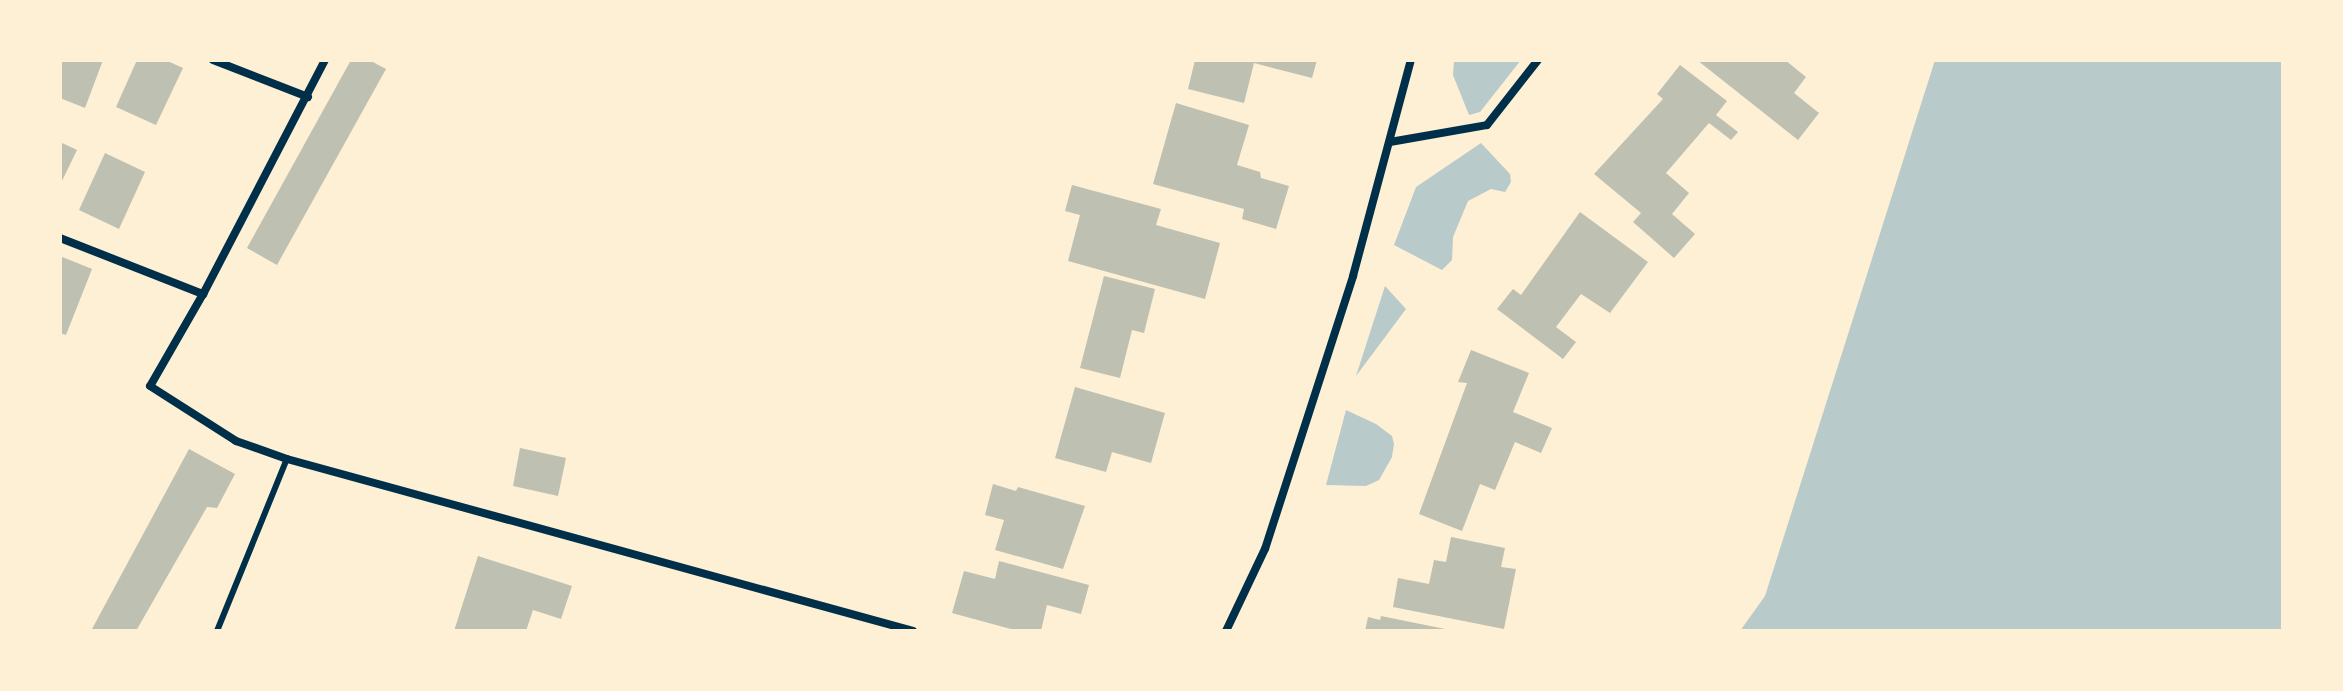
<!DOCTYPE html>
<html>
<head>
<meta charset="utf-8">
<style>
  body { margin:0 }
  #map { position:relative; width:2343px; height:691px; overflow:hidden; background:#fdf0d5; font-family:Raleway,sans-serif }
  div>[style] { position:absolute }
  .green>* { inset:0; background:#b9caca }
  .building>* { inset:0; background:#bec0b2 }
  .service>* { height:6px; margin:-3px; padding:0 3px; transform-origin:3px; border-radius:3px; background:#003049 }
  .minor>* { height:8px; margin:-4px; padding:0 4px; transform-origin:4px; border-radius:4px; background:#003049 }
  span { translate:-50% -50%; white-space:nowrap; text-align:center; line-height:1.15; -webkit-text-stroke:7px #fdf0d5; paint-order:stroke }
  .frame { position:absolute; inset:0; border:62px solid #fdf0d5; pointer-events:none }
</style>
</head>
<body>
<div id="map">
  <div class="green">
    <div style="clip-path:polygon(1454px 60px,1521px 60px,1480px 112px,1469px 115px,1453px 75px)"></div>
    <div style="clip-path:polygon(1935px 60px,2283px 60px,2283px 631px,1740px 631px,1765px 596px)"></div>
    <div style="clip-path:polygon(1481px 143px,1510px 174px,1511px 182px,1505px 192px,1491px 189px,1468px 201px,1453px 237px,1452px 260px,1442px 270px,1394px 245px,1416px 187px)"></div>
    <div style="clip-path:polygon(1385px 286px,1406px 309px,1356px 376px)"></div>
    <div style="clip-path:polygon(1346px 410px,1376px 424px,1392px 436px,1394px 444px,1392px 457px,1379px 480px,1366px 486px,1326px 485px)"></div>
  </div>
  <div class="building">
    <div style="clip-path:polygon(60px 60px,103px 60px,85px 108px,60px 98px)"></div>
    <div style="clip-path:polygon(137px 60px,165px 60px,183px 68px,156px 125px,116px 107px)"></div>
    <div style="clip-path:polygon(351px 60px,369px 60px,386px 69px,277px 265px,247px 248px)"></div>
    <div style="clip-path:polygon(1195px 60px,1204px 61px,1317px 60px,1312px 78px,1254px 63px,1244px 103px,1188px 89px)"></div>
    <div style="clip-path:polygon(1697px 60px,1785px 60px,1806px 77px,1794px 93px,1819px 113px,1798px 140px)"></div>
    <div style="clip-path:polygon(1680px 65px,1727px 101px,1716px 115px,1738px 132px,1731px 140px,1709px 123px,1666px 173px,1689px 193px,1672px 214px,1695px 234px,1674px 258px,1633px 222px,1641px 213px,1594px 174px,1663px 99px,1657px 94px)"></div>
    <div style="clip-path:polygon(1176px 103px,1249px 125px,1237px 165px,1260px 172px,1261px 178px,1289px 186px,1276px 229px,1242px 219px,1244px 209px,1153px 184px)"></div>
    <div style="clip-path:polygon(60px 142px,77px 150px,60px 185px)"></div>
    <div style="clip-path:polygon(105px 153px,145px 172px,119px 229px,79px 210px)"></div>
    <div style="clip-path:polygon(1072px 185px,1161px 209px,1156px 225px,1220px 243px,1205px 299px,1068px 261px,1080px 215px,1065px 211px)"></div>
    <div style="clip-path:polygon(1580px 212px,1648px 262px,1610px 313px,1581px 294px,1556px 327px,1576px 342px,1563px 359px,1497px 309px,1513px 289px,1521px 295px)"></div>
    <div style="clip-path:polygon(60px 256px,92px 269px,66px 335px,60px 333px)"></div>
    <div style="clip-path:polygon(1104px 276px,1155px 289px,1144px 333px,1132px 330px,1120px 378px,1080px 368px)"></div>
    <div style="clip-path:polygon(1471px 350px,1529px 373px,1513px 412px,1552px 428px,1541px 453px,1515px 442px,1495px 490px,1480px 484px,1462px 531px,1419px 514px,1467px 383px,1458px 382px)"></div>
    <div style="clip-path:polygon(1075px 387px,1165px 413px,1151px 463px,1112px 452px,1106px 472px,1055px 458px)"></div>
    <div style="clip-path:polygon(520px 448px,566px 458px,558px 496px,513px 486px)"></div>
    <div style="clip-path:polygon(189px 449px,235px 474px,217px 508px,207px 507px,136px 631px,95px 631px,92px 629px)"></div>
    <div style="clip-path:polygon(993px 484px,1016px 491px,1018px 487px,1085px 506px,1063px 569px,995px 550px,1004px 520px,985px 515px)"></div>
    <div style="clip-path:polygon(1451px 537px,1505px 548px,1501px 567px,1516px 569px,1504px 629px,1393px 607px,1398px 578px,1429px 584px,1434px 560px,1446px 562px)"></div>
    <div style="clip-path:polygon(478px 556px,572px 586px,561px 619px,533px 610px,526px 631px,454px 631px)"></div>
    <div style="clip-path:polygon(999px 561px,1089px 585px,1081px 614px,1047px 605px,1041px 631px,1018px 631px,952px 613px,964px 571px,995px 579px)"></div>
    <div style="clip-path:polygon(1381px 616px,1450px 630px,1450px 631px,1365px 631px,1368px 617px,1380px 620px)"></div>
  </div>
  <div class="service">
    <div style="left:217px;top:631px;width:186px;rotate:-67.9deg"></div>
  </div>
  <div class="minor">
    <div style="left:213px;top:60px;width:102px;rotate:21.3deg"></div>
    <div style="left:325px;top:60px;width:264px;rotate:117.5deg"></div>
    <div style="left:203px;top:294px;width:106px;rotate:119.9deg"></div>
    <div style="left:150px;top:386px;width:102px;rotate:32.6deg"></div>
    <div style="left:236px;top:441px;width:54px;rotate:19.4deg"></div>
    <div style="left:287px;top:459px;width:649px;rotate:15.36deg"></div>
    <div style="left:1390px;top:142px;width:98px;rotate:-9.9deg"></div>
    <div style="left:1487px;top:125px;width:83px;rotate:-51.9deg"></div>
    <div style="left:60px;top:238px;width:154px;rotate:21.4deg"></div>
    <div style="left:1226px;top:631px;width:91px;rotate:-64.6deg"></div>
    <div style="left:1265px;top:549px;width:287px;rotate:-72.1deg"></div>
    <div style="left:1353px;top:276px;width:224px;rotate:-75deg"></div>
  </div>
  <div class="frame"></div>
</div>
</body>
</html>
